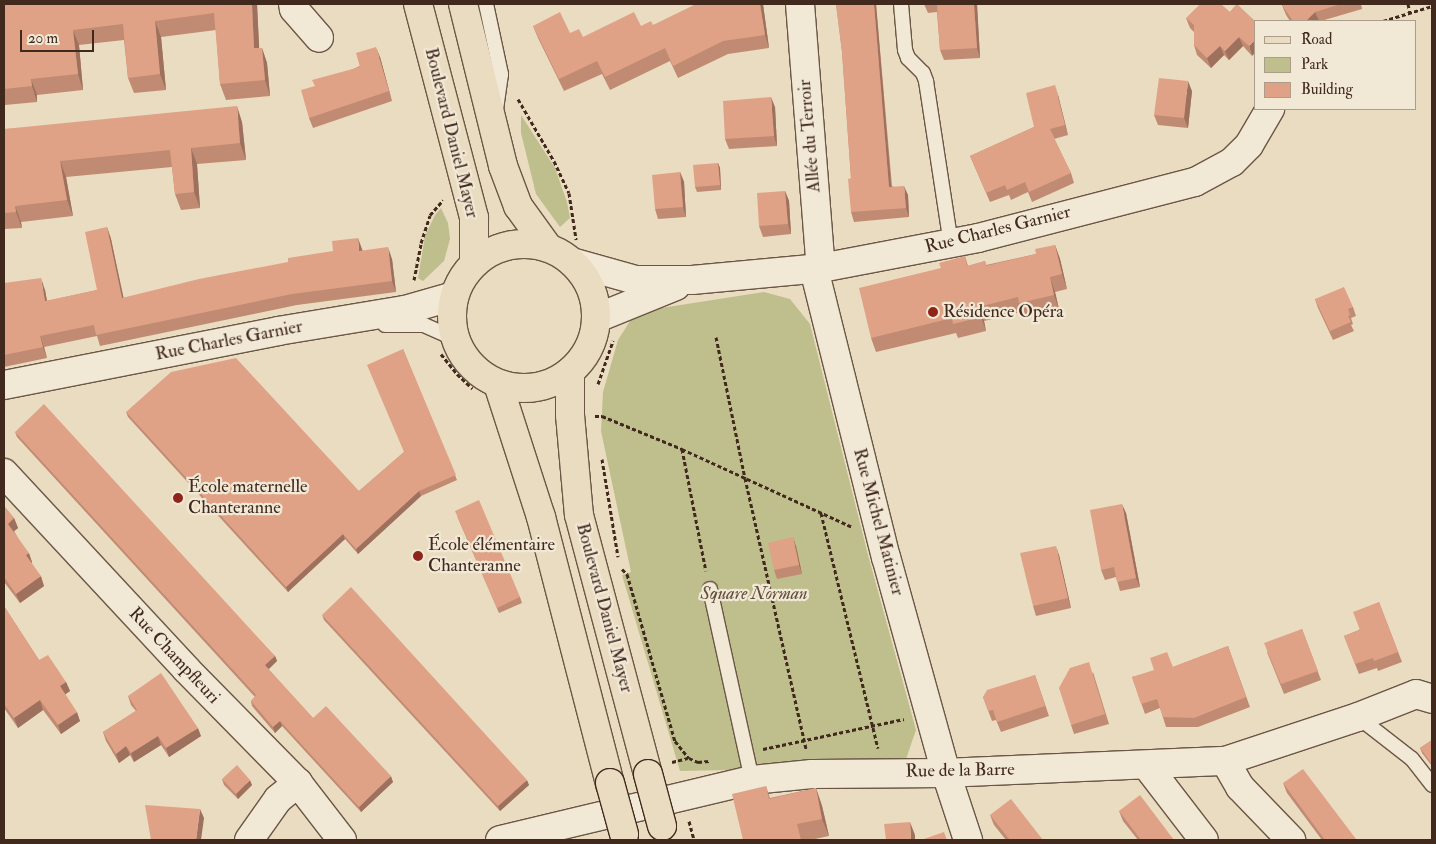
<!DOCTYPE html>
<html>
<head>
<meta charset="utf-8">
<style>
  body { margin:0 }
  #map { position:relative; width:1436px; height:844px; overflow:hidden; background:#eadcc0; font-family:"IM FELL Double Pica",serif }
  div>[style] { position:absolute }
  .green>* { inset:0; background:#bfbe8d }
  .path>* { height:3px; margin-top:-1.5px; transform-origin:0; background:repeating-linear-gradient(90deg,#41291e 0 4px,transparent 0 6.5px) }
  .roads { filter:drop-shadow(1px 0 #6b5646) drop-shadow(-1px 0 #6b5646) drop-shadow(0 1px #6b5646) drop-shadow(0 -1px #6b5646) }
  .lane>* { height:14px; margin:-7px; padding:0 7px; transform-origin:7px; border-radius:7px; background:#f1e8d6 }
  .street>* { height:28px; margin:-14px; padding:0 14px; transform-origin:14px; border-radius:14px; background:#f1e8d6 }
  .primary>* { height:28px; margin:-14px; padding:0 14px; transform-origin:14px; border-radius:14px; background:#eadcc0 }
  .primary>.ring { margin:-14px; padding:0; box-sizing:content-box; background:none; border:28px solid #eadcc0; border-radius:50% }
  .bridges { filter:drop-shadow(1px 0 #41291e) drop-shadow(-1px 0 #41291e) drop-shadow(0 1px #41291e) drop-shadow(0 -1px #41291e) }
  .primary-bridge>* { height:28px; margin:-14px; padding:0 14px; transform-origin:14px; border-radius:14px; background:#eadcc0 }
  .wall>* { inset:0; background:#c18b73 }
  .shaded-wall>* { inset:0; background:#9d715e }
  .building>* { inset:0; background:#e0a286 }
  .dots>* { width:14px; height:14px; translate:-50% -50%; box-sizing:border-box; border:2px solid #f1e8d6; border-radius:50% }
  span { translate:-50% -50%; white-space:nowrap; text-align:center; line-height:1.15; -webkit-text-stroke:4.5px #f1e8d6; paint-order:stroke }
  .street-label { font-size:18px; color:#41291e }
  .poi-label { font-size:18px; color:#41291e }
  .left { translate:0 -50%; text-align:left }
  .park-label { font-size:18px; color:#604e3a; font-style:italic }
  .frame { position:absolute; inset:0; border:5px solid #41291e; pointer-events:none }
  .legend { position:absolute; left:1254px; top:20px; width:162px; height:90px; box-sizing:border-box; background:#f1e8d6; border:1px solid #ab9c8c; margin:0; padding:6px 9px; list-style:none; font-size:15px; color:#41291e }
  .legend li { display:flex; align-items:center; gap:10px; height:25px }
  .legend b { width:25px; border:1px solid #ab9c8c }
  .scale { position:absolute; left:20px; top:30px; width:74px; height:22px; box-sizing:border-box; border:2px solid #41291e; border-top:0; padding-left:6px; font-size:15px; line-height:18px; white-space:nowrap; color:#41291e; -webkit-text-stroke:4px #f1e8d6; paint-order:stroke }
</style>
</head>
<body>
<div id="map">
  <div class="green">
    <div style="clip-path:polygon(521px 115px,555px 168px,567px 202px,570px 218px,560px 227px,536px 194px,521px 133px)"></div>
    <div style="clip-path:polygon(441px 208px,448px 223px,450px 239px,444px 261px,423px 281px,418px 278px,425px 236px,435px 215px)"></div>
    <div style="clip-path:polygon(764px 292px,790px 299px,810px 324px,868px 555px,916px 730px,906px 759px,777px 769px,680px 771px,622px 575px,631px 572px,601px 431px,603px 392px,618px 340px,632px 318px,655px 309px)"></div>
  </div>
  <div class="path">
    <div style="left:1408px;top:4px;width:9px;rotate:77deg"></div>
    <div style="left:1383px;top:21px;width:51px;rotate:-17deg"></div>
    <div style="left:518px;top:99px;width:72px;rotate:59.9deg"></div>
    <div style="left:554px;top:161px;width:35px;rotate:65deg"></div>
    <div style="left:569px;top:193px;width:47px;rotate:81.3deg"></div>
    <div style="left:414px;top:280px;width:38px;rotate:-79deg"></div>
    <div style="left:421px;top:243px;width:29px;rotate:-72deg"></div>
    <div style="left:430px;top:215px;width:20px;rotate:-49deg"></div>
    <div style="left:716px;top:337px;width:144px;rotate:78.4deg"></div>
    <div style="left:745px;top:478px;width:278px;rotate:77.3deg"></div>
    <div style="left:441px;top:354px;width:26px;rotate:51deg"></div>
    <div style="left:457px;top:374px;width:21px;rotate:43deg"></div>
    <div style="left:598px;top:384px;width:46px;rotate:-70.8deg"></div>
    <div style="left:595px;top:416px;width:7px"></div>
    <div style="left:602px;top:416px;width:87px;rotate:22.4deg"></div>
    <div style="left:682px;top:449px;width:187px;rotate:24.6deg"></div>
    <div style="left:682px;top:449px;width:124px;rotate:78.9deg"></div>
    <div style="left:602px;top:459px;width:99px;rotate:80.7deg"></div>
    <div style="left:821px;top:513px;width:242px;rotate:76.4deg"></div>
    <div style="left:622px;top:569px;width:7px;rotate:45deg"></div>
    <div style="left:627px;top:574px;width:174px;rotate:74deg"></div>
    <div style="left:675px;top:741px;width:22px;rotate:51deg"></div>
    <div style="left:689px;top:758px;width:10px;rotate:24deg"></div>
    <div style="left:698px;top:762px;width:11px;rotate:-5deg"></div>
    <div style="left:763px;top:749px;width:144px;rotate:-12deg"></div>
    <div style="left:672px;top:762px;width:16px;rotate:-14deg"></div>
    <div style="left:689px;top:821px;width:20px;rotate:75deg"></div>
  </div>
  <div class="roads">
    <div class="lane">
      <div style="left:486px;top:4px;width:72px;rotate:77.9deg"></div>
      <div style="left:501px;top:74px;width:36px;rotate:98deg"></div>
      <div style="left:901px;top:4px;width:46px;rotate:85deg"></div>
      <div style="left:905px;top:50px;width:9px;rotate:69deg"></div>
      <div style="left:908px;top:58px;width:21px;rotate:45deg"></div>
      <div style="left:923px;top:73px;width:9px;rotate:69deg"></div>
      <div style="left:926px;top:81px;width:165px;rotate:81.3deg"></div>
      <div style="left:385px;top:325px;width:39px"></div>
      <div style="left:424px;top:325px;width:34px;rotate:24deg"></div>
      <div style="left:710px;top:589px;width:196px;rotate:77.6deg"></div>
      <div style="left:1358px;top:717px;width:68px;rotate:37.9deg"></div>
      <div style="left:1412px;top:759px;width:33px;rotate:52deg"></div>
    </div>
    <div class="street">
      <div style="left:293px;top:4px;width:5px;rotate:79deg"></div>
      <div style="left:294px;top:9px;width:38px;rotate:49deg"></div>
      <div style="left:800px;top:4px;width:265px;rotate:85.5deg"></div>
      <div style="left:575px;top:263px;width:63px;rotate:15.6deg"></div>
      <div style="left:636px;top:280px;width:56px"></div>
      <div style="left:692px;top:280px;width:130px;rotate:-5.3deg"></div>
      <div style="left:821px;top:268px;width:160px;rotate:-10.8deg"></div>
      <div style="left:978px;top:238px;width:224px;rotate:-14.5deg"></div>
      <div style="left:1195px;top:182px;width:42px;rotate:-28.4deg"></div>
      <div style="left:1232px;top:162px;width:24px;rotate:-45deg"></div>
      <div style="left:1249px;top:145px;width:42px;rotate:-59.7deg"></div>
      <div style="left:814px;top:269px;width:297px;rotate:76deg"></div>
      <div style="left:886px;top:557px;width:224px;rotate:74.5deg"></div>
      <div style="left:946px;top:773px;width:71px;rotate:71.8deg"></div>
      <div style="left:597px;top:318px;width:85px;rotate:-22.1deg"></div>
      <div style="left:4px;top:385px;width:279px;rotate:-11.1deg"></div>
      <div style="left:278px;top:331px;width:129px;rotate:-9.4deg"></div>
      <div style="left:405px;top:310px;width:51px;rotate:-15.9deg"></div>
      <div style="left:4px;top:473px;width:267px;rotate:47.1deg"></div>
      <div style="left:186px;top:669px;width:160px;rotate:45.5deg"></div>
      <div style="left:298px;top:783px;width:72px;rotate:52.3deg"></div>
      <div style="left:1225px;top:761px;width:30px;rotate:60deg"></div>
      <div style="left:1240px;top:787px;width:74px;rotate:46.1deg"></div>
      <div style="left:1147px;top:766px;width:93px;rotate:52.4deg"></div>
      <div style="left:249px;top:840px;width:50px;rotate:-54.7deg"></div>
      <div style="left:278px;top:799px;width:26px;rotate:-39deg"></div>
      <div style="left:500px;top:840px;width:259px;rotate:-13.4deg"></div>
      <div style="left:752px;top:780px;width:60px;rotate:-5.7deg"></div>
      <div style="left:812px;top:774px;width:134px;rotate:-0.4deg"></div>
      <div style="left:946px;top:773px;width:279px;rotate:-2.5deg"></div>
      <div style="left:1225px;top:761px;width:140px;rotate:-18.3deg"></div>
      <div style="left:1358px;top:717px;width:62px;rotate:-21.6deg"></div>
      <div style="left:1416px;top:694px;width:17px;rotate:17deg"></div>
    </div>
    <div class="primary">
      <div style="left:418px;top:4px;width:221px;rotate:75.3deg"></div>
      <div style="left:474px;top:218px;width:45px;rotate:90deg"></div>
      <div style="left:463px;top:4px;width:167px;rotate:76.1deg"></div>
      <div style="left:503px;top:166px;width:43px;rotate:69.4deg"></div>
      <div style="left:518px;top:206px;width:49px;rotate:54.1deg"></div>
      <div class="ring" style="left:452px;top:244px;width:116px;height:116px"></div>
      <div style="left:570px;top:372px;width:43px;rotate:90deg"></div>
      <div style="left:570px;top:415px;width:100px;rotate:84.9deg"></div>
      <div style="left:579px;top:515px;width:268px;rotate:75.1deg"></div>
      <div style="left:498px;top:384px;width:140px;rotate:72.1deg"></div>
      <div style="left:541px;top:517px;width:275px;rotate:75.5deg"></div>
    </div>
  </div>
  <div class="bridges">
    <div class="primary-bridge">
      <div style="left:648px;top:774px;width:54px;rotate:74.9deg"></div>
      <div style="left:610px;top:783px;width:53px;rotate:74.6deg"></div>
    </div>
  </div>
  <div class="wall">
    <div style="clip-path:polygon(4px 4px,257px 4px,259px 48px,262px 48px,267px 63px,270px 96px,226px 100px,220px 84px,216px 30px,161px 37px,166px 90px,134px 93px,128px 78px,124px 40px,79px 45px,83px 90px,37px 95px,37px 102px,5px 105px,4px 102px)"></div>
    <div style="clip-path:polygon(763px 4px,769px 48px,728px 54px,678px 78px,670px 61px,610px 90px,602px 74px,564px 91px,538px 38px,533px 26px,583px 37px,653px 25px)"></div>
    <div style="clip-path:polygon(836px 4px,876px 4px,892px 186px,908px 195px,909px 217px,854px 222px,851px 212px,851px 178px,842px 52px)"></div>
    <div style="clip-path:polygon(924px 4px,977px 4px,980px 58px,944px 60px,940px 50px,937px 12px,928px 13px)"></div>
    <div style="clip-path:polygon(1237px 4px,1252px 56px,1243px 46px,1229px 60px,1224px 55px,1211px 68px,1197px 55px,1194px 45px,1194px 32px,1190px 28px,1186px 18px,1230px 12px)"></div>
    <div style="clip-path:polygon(1284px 4px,1361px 4px,1362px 9px,1321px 21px,1290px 21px,1286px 15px,1282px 5px)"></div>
    <div style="clip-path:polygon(380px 57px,392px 101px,313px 128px,309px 118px,315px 86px)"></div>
    <div style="clip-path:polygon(1192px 91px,1188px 128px,1158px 125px,1154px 115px)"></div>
    <div style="clip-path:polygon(1058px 95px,1068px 135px,1054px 139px,1071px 173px,1074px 183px,1032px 202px,1028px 192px,1011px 200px,1009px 195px,990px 202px,970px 156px,1034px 127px)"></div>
    <div style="clip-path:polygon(775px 107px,777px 146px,729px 149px,725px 139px)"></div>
    <div style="clip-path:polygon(242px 122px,246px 160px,197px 164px,200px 208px,181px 210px,175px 194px,172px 167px,66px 177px,73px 216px,21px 222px,22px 228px,4px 229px,4px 129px)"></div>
    <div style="clip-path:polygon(718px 163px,720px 168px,721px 190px,697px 192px,695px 187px)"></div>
    <div style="clip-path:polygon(680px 172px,684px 182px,686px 217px,658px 219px,655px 209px)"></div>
    <div style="clip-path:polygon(785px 191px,789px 201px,791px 234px,763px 237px,759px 226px)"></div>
    <div style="clip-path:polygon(107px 227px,111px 239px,123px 298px,362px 249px,363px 251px,392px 259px,396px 292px,297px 305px,100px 346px,97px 336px,44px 347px,47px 358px,4px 367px,4px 283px,45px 290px,47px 301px,97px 290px)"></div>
    <div style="clip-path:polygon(1055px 245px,1060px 259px,1067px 289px,1055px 292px,1059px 309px,1024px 318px,1022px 312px,984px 321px,986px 331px,958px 338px,956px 333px,876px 352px,871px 338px,941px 268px,965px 256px,968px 266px,985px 261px,986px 265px,1036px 254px)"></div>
    <div style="clip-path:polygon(1315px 299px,1353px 307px,1356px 316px,1351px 318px,1353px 324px,1351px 325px,1354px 331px,1333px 340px,1318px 308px)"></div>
    <div style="clip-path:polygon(403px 349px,457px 480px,421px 496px,358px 554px,345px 539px,288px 592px,128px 417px,126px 412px,359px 491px,404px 452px)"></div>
    <div style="clip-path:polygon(15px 432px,275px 656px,277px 661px,268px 669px,313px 718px,393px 782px,361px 812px,282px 726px,275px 733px,252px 706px,251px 701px,255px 697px,17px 437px)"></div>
    <div style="clip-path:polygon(4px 506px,14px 518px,18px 528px,14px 531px,32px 562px,31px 563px,44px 586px,20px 603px,4px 582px)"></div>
    <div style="clip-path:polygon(1126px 513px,1140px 587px,1120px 591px,1116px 577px,1105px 580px,1101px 570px)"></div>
    <div style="clip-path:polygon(457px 516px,520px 597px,522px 603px,499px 613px)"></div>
    <div style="clip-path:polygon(796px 546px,802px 574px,777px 579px,774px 570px)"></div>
    <div style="clip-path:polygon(1059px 555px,1071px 608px,1036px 616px,1033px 606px)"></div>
    <div style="clip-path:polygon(1379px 602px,1402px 662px,1378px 671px,1377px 668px,1359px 674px,1344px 636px,1359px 630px)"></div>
    <div style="clip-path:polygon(4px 606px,39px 660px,66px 682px,70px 691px,65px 694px,80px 721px,61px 734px,43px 710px,18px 728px,4px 708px)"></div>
    <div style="clip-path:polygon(322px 615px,529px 785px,500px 811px,324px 620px)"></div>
    <div style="clip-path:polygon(1302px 629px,1321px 680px,1284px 694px,1267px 652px)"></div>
    <div style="clip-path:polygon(1228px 646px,1250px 707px,1198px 727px,1166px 727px,1160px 708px,1145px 714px,1132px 677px,1173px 667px)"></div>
    <div style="clip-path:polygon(1093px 672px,1109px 724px,1074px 734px,1071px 725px)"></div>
    <div style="clip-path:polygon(1035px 675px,1049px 716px,1001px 732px,996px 720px,992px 721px,983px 697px)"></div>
    <div style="clip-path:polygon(128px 696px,201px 736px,169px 757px,161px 745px,134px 762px,130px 755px,119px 763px,106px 741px,103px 732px,136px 711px,131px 705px)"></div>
    <div style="clip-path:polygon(1432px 740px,1432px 766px,1422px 753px,1420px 748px)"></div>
    <div style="clip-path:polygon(222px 779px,252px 785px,238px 799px,224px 785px)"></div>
    <div style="clip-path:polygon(1283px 783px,1357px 840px,1322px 840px,1287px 793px)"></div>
    <div style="clip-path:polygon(766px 786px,770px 798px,816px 788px,822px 806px,829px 836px,810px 840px,743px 840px)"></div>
    <div style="clip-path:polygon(1119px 811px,1174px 840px,1138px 840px,1123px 821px)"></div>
    <div style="clip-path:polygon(990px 815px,1043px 840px,1006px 840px,994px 825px)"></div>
  </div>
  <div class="shaded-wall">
    <div style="clip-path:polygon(252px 4px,257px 4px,260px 64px,254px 48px)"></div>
    <div style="clip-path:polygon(760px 4px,763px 4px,769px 48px,765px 35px)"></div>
    <div style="clip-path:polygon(874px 4px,876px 4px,892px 196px,889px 187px)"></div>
    <div style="clip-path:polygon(974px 4px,977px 4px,980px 58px,977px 48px)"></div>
    <div style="clip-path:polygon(1315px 12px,1319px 21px,1306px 21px)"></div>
    <div style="clip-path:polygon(155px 21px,161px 37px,166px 90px,160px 74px)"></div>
    <div style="clip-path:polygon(73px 30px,79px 45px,83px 90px,78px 74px)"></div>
    <div style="clip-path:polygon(1239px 37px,1243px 46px,1229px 60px,1225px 51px)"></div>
    <div style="clip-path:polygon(1255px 40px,1255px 53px,1252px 56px,1249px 46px)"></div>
    <div style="clip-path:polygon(1220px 46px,1224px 55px,1211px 68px,1207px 58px)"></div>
    <div style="clip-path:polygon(376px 47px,380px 57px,392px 101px,389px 91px)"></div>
    <div style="clip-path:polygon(262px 48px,267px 63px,270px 96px,265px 80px)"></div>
    <div style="clip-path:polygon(31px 79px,37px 95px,37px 102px,32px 86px)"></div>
    <div style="clip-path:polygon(1188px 81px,1192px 91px,1188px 128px,1184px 118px)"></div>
    <div style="clip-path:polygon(1055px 85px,1058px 95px,1068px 135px,1065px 125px)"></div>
    <div style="clip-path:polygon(771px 97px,775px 107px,777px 146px,774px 136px)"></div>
    <div style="clip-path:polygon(237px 106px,242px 122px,246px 160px,240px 143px)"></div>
    <div style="clip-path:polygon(191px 148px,197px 164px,200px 208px,194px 192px)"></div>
    <div style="clip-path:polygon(60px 161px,66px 177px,73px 216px,67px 200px)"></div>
    <div style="clip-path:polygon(718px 163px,720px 168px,721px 190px,720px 185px)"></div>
    <div style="clip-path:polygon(680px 172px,684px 182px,686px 217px,683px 207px)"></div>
    <div style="clip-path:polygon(904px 186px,908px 195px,909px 217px,906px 208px)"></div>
    <div style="clip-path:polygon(785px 191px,789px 201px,791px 234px,788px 224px)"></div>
    <div style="clip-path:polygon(15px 206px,21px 222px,22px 228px,16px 212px)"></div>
    <div style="clip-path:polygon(107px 227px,111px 239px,126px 309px,122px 298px)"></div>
    <div style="clip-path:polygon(358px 238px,362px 249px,363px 262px,359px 251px)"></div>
    <div style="clip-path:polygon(1055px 245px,1060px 259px,1067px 289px,1062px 274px)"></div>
    <div style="clip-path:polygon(388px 247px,392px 259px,396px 292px,392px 281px)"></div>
    <div style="clip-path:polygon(1050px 277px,1055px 292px,1059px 309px,1054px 295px)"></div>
    <div style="clip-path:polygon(41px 278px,45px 290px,49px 312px,45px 301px)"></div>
    <div style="clip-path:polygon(978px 307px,984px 321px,986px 331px,981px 317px)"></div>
    <div style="clip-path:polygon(40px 336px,44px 347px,47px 358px,43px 347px)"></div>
    <div style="clip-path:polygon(419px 491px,421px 496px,358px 554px,356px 549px)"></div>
    <div style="clip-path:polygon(1122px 504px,1126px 513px,1140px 587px,1136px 578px)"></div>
    <div style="clip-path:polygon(14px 518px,18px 528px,12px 533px,8px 524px)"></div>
    <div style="clip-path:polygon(343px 534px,345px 539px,288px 592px,286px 587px)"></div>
    <div style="clip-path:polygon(793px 537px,796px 546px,802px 574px,799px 565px)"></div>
    <div style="clip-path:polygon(1056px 546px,1059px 555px,1071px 608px,1068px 598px)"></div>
    <div style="clip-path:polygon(29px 553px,32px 562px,29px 565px,26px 555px)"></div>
    <div style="clip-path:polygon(41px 576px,44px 586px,20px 603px,16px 594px)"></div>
    <div style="clip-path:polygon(275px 656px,277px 661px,267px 671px,265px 665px)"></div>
    <div style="clip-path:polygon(66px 682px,70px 691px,63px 696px,60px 686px)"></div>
    <div style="clip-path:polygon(40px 700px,43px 710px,18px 728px,14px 718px)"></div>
    <div style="clip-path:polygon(77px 712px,80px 721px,61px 734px,58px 725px)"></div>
    <div style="clip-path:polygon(280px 721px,282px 726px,275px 733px,273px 727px)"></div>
    <div style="clip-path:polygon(198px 728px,201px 736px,169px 757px,166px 748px)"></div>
    <div style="clip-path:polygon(158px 736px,161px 745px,134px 762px,131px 753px)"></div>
    <div style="clip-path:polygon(126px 746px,130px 755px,119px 763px,116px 754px)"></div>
    <div style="clip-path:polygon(391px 776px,393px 782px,361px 812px,359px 807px)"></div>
    <div style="clip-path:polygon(250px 780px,252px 785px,238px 799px,236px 794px)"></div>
    <div style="clip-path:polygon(527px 780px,529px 785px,500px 811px,498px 806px)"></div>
    <div style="clip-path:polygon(816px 788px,822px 806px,829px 836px,822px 819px)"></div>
    <div style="clip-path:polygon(200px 809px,204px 818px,201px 840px,196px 840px)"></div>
    <div style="clip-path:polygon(910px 822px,915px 835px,915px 840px,911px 840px)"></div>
  </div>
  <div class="building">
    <div style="clip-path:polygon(4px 4px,252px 4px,254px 48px,262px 48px,265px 80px,220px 84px,214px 13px,155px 21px,160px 74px,128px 78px,123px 24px,73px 30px,78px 74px,31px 79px,32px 86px,4px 89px)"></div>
    <div style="clip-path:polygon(696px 4px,760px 4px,765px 35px,723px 41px,673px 66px,665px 48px,605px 77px,597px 61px,559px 79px,533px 26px,560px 12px,570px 33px,579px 29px,583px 37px,634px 12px,641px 26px,651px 21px,653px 25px)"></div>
    <div style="clip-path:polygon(836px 4px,874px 4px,889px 187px,904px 186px,906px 208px,851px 212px,848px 179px,851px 178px,842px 52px)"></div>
    <div style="clip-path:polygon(937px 4px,974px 4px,977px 48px,940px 50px)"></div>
    <div style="clip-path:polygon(1200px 4px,1221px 4px,1230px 12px,1237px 4px,1255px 21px,1255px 40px,1249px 46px,1239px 37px,1225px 51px,1220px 46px,1207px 58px,1194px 45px,1194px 25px,1186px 18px)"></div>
    <div style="clip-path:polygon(1284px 4px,1341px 4px,1315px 12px,1306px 21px,1293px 21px,1282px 5px)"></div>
    <div style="clip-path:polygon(376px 47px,389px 91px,309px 118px,301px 90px,315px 86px,312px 80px,360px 67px,356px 53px)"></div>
    <div style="clip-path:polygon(1159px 78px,1188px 81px,1184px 118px,1154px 115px)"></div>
    <div style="clip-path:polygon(1055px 85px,1065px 125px,1050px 129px,1071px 173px,1029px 192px,1025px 182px,1007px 190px,1005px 185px,986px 193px,970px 156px,1034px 127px,1026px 93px)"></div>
    <div style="clip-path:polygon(771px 97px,774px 136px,725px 139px,723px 101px)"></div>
    <div style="clip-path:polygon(237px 106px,240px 143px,191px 148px,194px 192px,175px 194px,170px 150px,60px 161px,67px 200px,15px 206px,16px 212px,4px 213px,4px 129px)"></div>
    <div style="clip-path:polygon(718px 163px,720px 185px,695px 187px,693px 165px)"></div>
    <div style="clip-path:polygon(680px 172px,683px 207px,655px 209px,652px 175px)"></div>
    <div style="clip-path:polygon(785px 191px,788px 224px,759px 226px,757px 193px)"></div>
    <div style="clip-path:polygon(107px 227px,122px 298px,199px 279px,288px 262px,288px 258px,333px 251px,332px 241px,358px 238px,359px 251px,388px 247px,392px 281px,292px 294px,96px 335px,94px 325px,40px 336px,43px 347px,4px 355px,4px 283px,41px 278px,45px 301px,97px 290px,85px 232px)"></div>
    <div style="clip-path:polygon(1055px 245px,1062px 274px,1050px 277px,1054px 295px,1019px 303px,1018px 297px,978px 307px,981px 317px,953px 324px,952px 318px,871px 338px,859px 288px,941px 268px,939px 263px,965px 256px,967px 266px,985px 261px,986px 266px,1036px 254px,1035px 249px)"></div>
    <div style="clip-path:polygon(1344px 287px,1353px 307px,1348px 309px,1350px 315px,1348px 316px,1351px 322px,1330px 331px,1315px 299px)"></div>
    <div style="clip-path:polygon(403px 349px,456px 475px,419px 491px,356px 549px,343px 534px,286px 587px,126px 412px,171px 372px,236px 358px,359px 491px,404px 452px,367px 365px)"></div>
    <div style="clip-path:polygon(44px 404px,275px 656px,265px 665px,313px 718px,326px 706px,391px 776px,359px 807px,280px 721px,273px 727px,251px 701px,256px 695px,15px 432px)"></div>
    <div style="clip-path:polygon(479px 500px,520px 597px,497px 608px,455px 511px)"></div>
    <div style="clip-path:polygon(1122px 504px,1136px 578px,1117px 582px,1114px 567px,1101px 570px,1090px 510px)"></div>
    <div style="clip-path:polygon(4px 506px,14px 518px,8px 524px,29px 553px,26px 555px,41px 576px,16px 594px,4px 577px)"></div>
    <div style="clip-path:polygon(793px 537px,799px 565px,774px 570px,768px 543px)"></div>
    <div style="clip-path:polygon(1056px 546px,1068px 598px,1033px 606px,1020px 553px)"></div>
    <div style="clip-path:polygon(351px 587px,527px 780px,498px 806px,322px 615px)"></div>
    <div style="clip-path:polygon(1379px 602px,1398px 652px,1374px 661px,1373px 658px,1355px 664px,1344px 636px,1360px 630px,1353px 612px)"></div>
    <div style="clip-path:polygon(4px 606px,39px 660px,48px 655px,66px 682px,60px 686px,77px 712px,58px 725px,40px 700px,14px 718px,4px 704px)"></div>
    <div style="clip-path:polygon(1302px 629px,1318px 671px,1281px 684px,1264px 643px)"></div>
    <div style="clip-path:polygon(1228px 646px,1246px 697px,1194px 718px,1163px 717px,1157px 699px,1141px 704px,1132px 677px,1154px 670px,1150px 658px,1167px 652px,1173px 667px)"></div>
    <div style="clip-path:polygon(1089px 662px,1105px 714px,1071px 725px,1059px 688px,1070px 668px)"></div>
    <div style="clip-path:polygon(161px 673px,198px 728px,166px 748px,158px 736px,131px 753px,126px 746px,116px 754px,103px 732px,137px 710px,128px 696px)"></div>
    <div style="clip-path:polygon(1035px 675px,1045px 706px,997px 722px,993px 710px,988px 711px,983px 697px,987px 690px)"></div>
    <div style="clip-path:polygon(1432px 740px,1432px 764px,1420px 748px)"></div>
    <div style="clip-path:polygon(237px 765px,250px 780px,236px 794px,222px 779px)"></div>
    <div style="clip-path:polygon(1303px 769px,1356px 839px,1355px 840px,1325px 840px,1283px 783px)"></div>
    <div style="clip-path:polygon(766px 786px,769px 799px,816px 788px,822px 819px,797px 824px,801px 840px,743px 840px,732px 794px)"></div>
    <div style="clip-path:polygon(1140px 795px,1174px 840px,1141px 840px,1119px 811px)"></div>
    <div style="clip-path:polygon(1011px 799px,1043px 840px,1010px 840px,990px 815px)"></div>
    <div style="clip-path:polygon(145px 805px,200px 809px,196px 840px,151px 840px)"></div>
    <div style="clip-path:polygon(910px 822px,911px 840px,886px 840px,884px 824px)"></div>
    <div style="clip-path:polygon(944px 832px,947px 840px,921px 840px)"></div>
  </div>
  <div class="dots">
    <div style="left:933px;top:312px;background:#8f2418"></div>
    <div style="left:178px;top:498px;background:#8f2418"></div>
    <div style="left:418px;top:556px;background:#8f2418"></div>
  </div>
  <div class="street-label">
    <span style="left:451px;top:133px;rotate:76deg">Boulevard Daniel Mayer</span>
    <span style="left:810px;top:136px;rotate:-95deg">Allée du Terroir</span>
    <span style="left:998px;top:230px;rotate:-14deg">Rue Charles Garnier</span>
    <span style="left:229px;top:341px;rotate:-11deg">Rue Charles Garnier</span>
    <span style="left:878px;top:522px;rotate:75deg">Rue Michel Matinier</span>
    <span style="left:604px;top:608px;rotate:75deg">Boulevard Daniel Mayer</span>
    <span style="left:174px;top:656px;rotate:47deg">Rue Champfleuri</span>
    <span style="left:960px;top:771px;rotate:-1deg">Rue de la Barre</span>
  </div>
  <div class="poi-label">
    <span class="left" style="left:943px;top:312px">Résidence Opéra</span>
    <span class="left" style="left:188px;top:498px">École maternelle<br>Chanteranne</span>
    <span class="left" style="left:428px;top:556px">École élémentaire<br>Chanteranne</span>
  </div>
  <div class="park-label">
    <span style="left:754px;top:594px">Square Norman</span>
  </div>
  <div class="frame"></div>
  <ul class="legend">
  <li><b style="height:6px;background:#eadcc0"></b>Road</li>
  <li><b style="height:14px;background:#bfbe8d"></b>Park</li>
  <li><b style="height:14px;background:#e0a286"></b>Building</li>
  </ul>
  <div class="scale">20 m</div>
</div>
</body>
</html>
